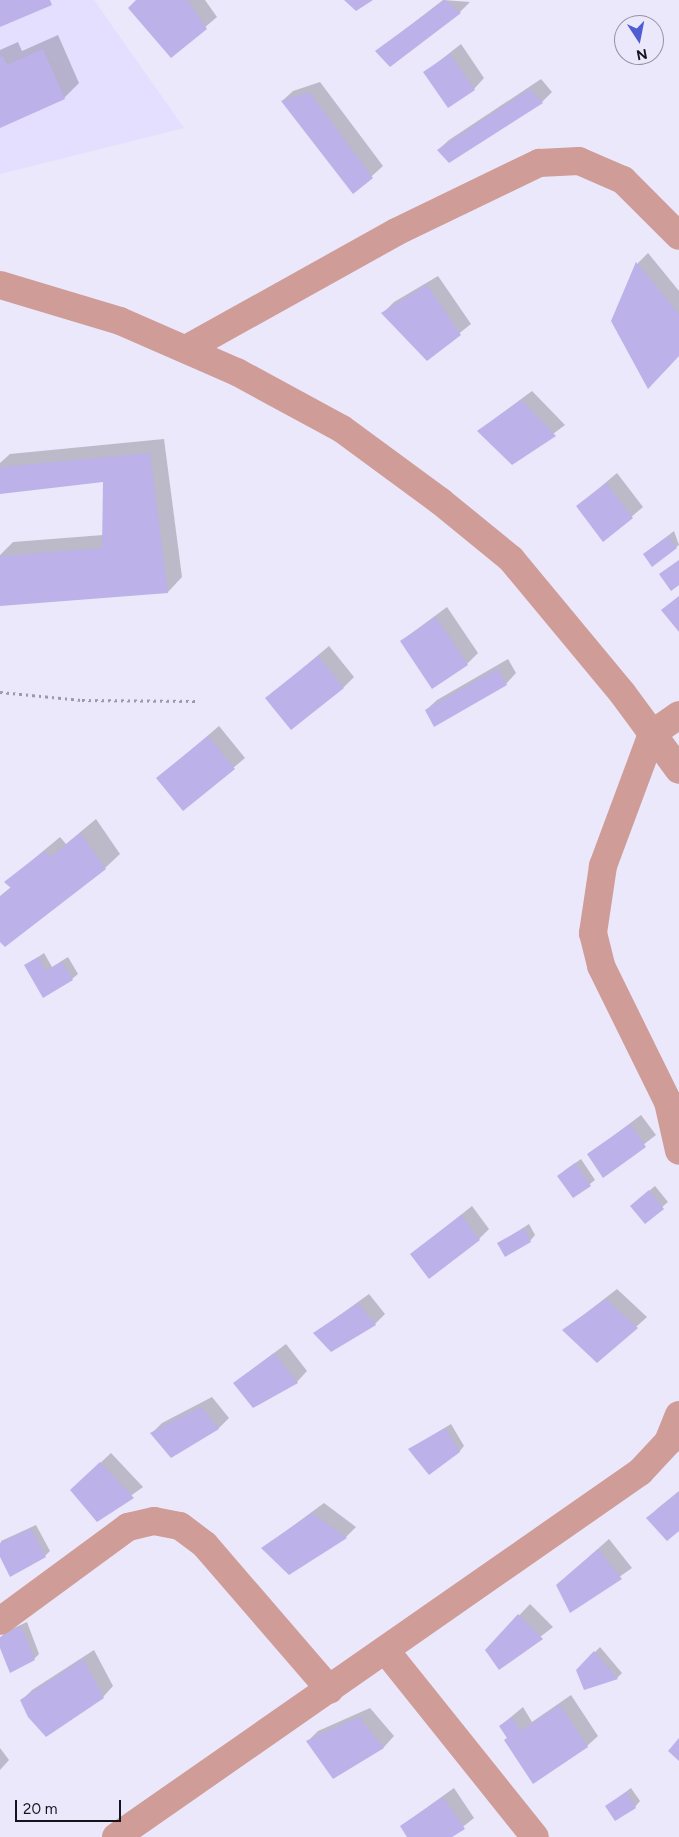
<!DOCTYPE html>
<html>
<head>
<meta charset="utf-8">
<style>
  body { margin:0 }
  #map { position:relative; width:679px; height:1837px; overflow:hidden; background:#ebe8fc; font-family:Figtree,sans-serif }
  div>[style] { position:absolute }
  .built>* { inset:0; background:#e4deff }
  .shadow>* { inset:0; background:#0003 }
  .building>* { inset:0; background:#bcb1e8 }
  .path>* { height:3px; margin-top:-1.5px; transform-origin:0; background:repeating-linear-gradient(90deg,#9c9aaa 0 2.5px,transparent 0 6.5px) }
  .minor>* { height:28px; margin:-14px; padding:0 14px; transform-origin:14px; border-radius:14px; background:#cf9c97 }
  span { translate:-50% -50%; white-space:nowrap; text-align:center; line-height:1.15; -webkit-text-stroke:5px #ebe8fc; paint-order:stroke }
  .north { position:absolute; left:614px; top:15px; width:50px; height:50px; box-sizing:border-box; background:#ebe8fc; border:1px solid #9593a2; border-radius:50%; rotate:169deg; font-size:14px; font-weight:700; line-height:20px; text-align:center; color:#15141c }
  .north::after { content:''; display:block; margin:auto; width:18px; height:22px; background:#4f5dd3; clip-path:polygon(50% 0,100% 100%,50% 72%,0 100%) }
  .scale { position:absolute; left:15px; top:1800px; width:106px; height:22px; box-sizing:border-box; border:2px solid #15141c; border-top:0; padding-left:6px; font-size:15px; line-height:18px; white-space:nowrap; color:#15141c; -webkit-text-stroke:4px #ebe8fc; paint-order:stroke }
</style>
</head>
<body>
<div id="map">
  <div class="built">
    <div style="clip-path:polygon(0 0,94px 0,184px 128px,0 174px)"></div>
  </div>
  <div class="shadow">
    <div style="clip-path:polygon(138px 0,205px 0,217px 17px,171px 56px)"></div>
    <div style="clip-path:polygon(443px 0,470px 2px,460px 12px,377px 51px)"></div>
    <div style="clip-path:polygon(58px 35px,79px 83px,64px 98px,0 127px,0 50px,18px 42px,22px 51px)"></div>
    <div style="clip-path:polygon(461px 44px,484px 78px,474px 89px,424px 73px)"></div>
    <div style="clip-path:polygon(541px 79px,552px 92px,542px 102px,438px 150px,449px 140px)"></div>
    <div style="clip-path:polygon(320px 82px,383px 166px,353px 193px,282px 101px,293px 91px)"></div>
    <div style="clip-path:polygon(648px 253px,679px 291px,679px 354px,613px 321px,638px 263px)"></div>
    <div style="clip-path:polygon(438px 276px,471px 324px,427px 359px,383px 313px,394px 302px)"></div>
    <div style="clip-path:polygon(532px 391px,565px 425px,513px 464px,478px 431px)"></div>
    <div style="clip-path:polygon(164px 439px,182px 577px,168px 592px,0 587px,0 555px,13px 542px,103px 535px,104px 480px,0 493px,0 463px,10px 454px)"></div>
    <div style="clip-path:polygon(617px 473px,643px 507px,604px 540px,578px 506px)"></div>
    <div style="clip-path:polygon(674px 531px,679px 545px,652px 565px,644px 554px)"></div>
    <div style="clip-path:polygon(447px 607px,478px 653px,467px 664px,401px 641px)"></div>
    <div style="clip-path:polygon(329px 646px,354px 677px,344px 687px,267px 698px)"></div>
    <div style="clip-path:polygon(508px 659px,516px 673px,506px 684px,426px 710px,437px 700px)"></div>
    <div style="clip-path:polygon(219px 726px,245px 758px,183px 810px,158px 778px)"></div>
    <div style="clip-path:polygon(96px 819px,120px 854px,105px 868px,0 940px,0 896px,11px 887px,6px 882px,60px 837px,66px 844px)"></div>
    <div style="clip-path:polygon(44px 953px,52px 967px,68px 957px,78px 974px,72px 979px,26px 965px)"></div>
    <div style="clip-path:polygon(641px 1115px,656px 1135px,603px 1176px,588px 1155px)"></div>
    <div style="clip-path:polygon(581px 1159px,595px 1180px,573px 1197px,564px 1171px)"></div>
    <div style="clip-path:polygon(655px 1186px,668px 1202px,645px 1222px,637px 1201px)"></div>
    <div style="clip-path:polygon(472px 1206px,489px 1229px,479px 1239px,412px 1254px)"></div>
    <div style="clip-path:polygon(529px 1224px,535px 1235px,530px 1241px,498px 1244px)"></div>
    <div style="clip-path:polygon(617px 1289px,647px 1317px,597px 1362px,564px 1330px)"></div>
    <div style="clip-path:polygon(369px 1294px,385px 1314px,375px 1324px,315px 1333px)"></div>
    <div style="clip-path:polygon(286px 1344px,307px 1371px,297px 1382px,253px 1406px,234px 1383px)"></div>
    <div style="clip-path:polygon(212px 1397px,229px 1418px,219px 1428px,171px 1456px,152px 1433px,162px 1423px)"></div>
    <div style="clip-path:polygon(451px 1424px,464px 1446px,459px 1452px,410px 1449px)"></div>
    <div style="clip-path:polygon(111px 1453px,143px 1487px,97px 1520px,82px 1480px)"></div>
    <div style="clip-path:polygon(679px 1491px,679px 1530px,648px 1518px,658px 1508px)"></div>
    <div style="clip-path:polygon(324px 1503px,356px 1527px,346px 1537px,289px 1573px,263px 1548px)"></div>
    <div style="clip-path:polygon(36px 1525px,50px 1551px,45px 1556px,0 1555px,1px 1541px)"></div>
    <div style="clip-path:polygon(609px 1539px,632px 1568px,571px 1611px,557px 1585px)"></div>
    <div style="clip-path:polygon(530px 1604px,553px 1627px,500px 1668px,487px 1650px)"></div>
    <div style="clip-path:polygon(27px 1622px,39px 1654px,34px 1659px,0 1645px,3px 1633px)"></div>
    <div style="clip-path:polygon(600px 1647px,622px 1673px,617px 1678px,585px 1688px,577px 1671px)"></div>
    <div style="clip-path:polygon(94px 1650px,113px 1686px,103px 1697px,21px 1701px,32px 1690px)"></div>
    <div style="clip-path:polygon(571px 1695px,598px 1736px,587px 1746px,508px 1737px,500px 1726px,523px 1707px,532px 1722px)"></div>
    <div style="clip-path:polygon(370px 1708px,394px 1736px,384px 1747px,333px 1777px,308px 1741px,318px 1731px)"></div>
    <div style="clip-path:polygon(0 1748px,9px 1760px,0 1770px)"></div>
    <div style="clip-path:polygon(454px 1788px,474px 1818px,450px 1837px,408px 1837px,401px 1826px)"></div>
    <div style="clip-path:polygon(631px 1788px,640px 1801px,635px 1807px,607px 1806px)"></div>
  </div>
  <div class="building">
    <div style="clip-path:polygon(0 0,50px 0,52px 5px,0 27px)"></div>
    <div style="clip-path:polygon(136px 0,188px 0,207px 29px,171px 58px,128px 8px)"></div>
    <div style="clip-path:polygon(344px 0,373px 0,356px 11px)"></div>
    <div style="clip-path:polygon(445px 0,461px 13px,390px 67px,375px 51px)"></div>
    <div style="clip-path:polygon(43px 49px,65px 99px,0 128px,0 57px,3px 56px,7px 65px)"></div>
    <div style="clip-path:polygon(450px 54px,475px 90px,448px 108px,423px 72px)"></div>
    <div style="clip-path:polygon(530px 89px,543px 103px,449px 163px,437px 150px)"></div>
    <div style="clip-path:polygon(309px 92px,373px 178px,353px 194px,281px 101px)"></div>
    <div style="clip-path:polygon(636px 262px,679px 314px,679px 356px,648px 389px,611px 321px)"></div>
    <div style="clip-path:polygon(427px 285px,461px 335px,427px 361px,381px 313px)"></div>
    <div style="clip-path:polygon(521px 400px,556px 436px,512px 465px,477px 431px)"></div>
    <div style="clip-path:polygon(150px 453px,168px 593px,0 606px,0 556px,102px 548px,103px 482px,0 494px,0 467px)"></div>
    <div style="clip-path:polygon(606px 483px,633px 518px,603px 542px,576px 506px)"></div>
    <div style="clip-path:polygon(668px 536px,677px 548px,652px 567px,643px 554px)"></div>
    <div style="clip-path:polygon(679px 560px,679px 585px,671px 591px,659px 574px)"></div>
    <div style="clip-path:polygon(679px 596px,679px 632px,661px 610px)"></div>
    <div style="clip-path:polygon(436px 617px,468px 665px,432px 689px,400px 641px)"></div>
    <div style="clip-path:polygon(318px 656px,344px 688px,291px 730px,265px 698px)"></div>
    <div style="clip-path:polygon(497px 669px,507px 685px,434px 727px,425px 710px)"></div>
    <div style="clip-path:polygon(208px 736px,235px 769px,183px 811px,156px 778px)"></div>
    <div style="clip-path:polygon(80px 833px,106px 869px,5px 947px,0 942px,0 897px,11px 888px,4px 882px,44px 851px,51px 857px)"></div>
    <div style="clip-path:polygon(38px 957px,46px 971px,62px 962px,73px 980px,43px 998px,24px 965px)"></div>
    <div style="clip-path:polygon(630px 1124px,646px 1147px,603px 1178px,587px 1154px)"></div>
    <div style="clip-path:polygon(575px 1163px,591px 1186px,573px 1198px,557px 1176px)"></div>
    <div style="clip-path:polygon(649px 1190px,664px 1209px,645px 1224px,630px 1206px)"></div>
    <div style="clip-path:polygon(461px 1215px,480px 1240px,429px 1279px,410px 1254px)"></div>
    <div style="clip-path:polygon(524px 1228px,531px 1242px,505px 1257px,497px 1243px)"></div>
    <div style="clip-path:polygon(606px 1299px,638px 1328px,597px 1363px,562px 1330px)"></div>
    <div style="clip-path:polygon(358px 1303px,376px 1325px,331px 1352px,313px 1333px)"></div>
    <div style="clip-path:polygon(274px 1353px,298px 1383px,253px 1408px,233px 1383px)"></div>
    <div style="clip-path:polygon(201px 1407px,219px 1429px,171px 1458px,150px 1433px)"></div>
    <div style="clip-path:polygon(445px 1428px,460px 1452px,429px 1475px,408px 1449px)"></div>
    <div style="clip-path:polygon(100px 1462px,134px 1498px,97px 1522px,70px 1490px)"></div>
    <div style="clip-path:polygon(679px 1492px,679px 1531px,667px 1541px,646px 1518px)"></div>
    <div style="clip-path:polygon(312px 1513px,347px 1538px,289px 1575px,261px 1548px)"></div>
    <div style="clip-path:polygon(31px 1529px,46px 1557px,10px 1577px,0 1557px,0 1543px)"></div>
    <div style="clip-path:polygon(598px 1549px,622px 1579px,570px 1613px,556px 1585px)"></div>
    <div style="clip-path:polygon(518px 1614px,543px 1639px,499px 1670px,485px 1650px)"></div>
    <div style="clip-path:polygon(21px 1626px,35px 1660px,10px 1673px,0 1648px,0 1637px)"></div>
    <div style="clip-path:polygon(594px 1651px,618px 1679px,584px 1690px,576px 1670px)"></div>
    <div style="clip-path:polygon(83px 1659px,104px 1698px,46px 1737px,28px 1717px,20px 1700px)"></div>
    <div style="clip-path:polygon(560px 1705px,588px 1747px,533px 1784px,504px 1740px,507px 1738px,499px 1726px,512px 1717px,521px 1731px)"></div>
    <div style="clip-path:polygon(359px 1717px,384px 1748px,333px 1779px,306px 1741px)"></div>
    <div style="clip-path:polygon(679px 1738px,679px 1761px,668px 1751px)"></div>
    <div style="clip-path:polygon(626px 1792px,636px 1808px,615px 1821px,605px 1806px)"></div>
    <div style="clip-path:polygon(443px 1797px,465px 1829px,452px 1837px,407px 1837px,400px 1826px)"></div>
  </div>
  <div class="path">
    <div style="left:0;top:692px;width:82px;rotate:5.6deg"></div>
    <div style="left:82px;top:700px;width:113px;rotate:0.5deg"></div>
  </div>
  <div class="minor">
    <div style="left:0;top:285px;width:125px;rotate:16.7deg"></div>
    <div style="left:120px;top:321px;width:128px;rotate:23.6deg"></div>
    <div style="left:237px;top:372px;width:119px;rotate:28.5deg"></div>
    <div style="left:342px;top:429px;width:122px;rotate:36.3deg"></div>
    <div style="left:440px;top:501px;width:92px;rotate:39.2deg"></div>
    <div style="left:511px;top:559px;width:175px;rotate:50.3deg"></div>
    <div style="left:623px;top:694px;width:94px;rotate:53.6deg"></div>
    <div style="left:186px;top:349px;width:240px;rotate:-29.1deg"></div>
    <div style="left:396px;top:232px;width:159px;rotate:-25.8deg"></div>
    <div style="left:539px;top:163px;width:40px;rotate:-2.9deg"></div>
    <div style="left:579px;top:161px;width:48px;rotate:23.4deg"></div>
    <div style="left:623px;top:180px;width:79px;rotate:45deg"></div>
    <div style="left:679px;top:715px;width:33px;rotate:145deg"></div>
    <div style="left:652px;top:734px;width:141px;rotate:110.4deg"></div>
    <div style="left:603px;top:866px;width:68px;rotate:98.5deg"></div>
    <div style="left:593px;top:933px;width:34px;rotate:76deg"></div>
    <div style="left:601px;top:966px;width:152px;rotate:63.8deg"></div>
    <div style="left:668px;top:1102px;width:50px;rotate:77.3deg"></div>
    <div style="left:0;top:1621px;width:159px;rotate:-36.3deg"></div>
    <div style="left:128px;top:1527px;width:27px;rotate:-13deg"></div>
    <div style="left:154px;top:1521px;width:26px;rotate:11deg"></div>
    <div style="left:180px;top:1526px;width:31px;rotate:37deg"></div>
    <div style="left:205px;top:1545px;width:191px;rotate:49.2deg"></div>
    <div style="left:386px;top:1651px;width:238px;rotate:51.3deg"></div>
    <div style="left:116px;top:1837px;width:639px;rotate:-34.86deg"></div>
    <div style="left:640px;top:1472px;width:41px;rotate:-47deg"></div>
    <div style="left:668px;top:1442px;width:29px;rotate:-68deg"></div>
  </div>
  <div class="north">N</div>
  <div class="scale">20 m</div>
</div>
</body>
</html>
